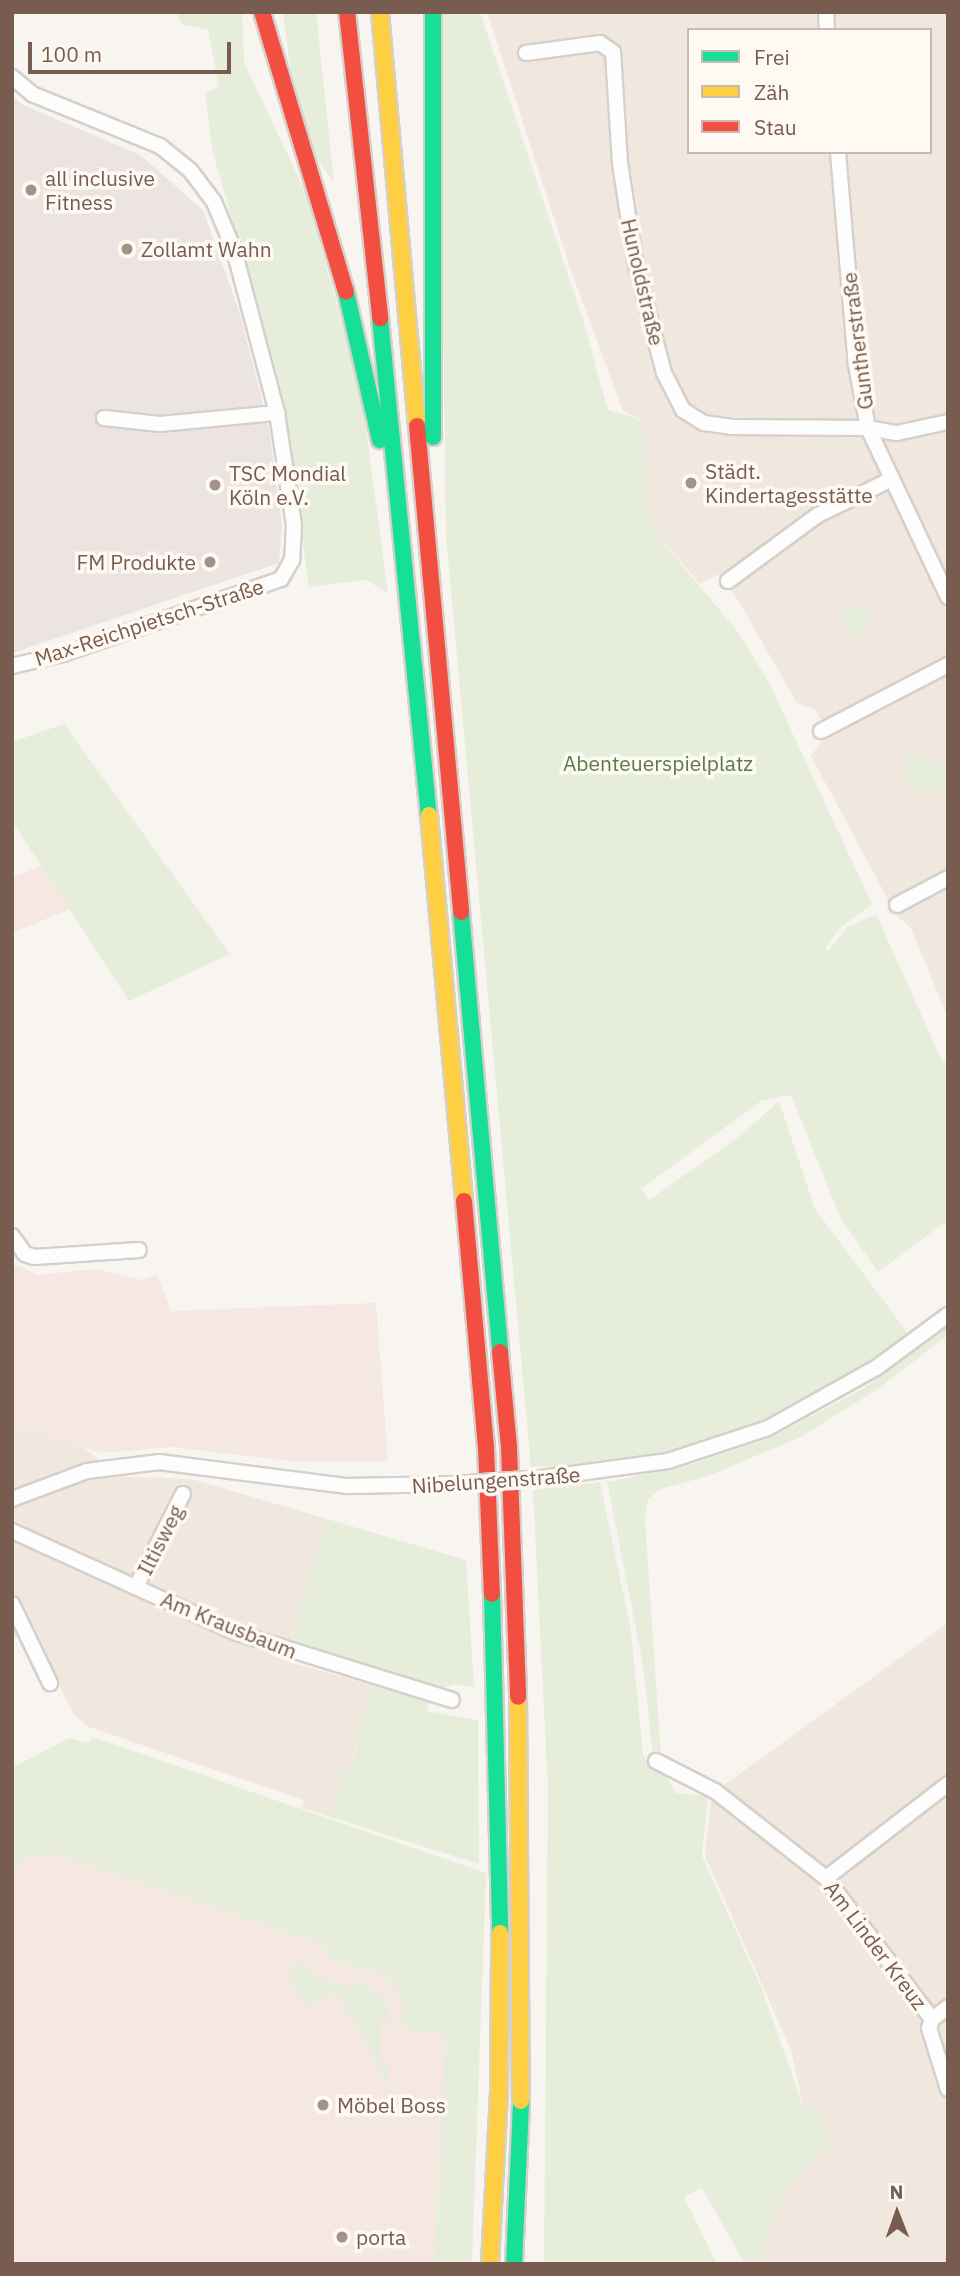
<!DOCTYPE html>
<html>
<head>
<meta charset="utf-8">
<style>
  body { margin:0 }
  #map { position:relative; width:960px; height:2276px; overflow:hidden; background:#f8f4f0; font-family:"IBM Plex Sans",sans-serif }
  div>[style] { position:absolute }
  .residential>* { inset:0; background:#f0e7de }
  .commercial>* { inset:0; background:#f5e7e1 }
  .industrial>* { inset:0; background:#ebe4e0 }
  .green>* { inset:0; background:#e6eedb }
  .round { border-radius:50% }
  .roads { filter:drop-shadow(2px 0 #d6d0ca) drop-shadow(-2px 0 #d6d0ca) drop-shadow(0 2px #d6d0ca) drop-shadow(0 -2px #d6d0ca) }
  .street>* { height:14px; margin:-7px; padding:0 7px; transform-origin:7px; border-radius:7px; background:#fefdfd }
  .fast>* { height:16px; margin:-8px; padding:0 8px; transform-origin:8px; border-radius:8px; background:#16e098 }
  .slow>* { height:16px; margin:-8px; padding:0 8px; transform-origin:8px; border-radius:8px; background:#ffcf43 }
  .jam>* { height:16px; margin:-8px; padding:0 8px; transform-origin:8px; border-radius:8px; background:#f24e42 }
  .bridges { filter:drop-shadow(2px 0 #d6d0ca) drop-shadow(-2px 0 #d6d0ca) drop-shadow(0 2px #d6d0ca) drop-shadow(0 -2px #d6d0ca) }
  .street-bridge>* { height:14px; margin:-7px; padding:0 7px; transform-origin:7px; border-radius:7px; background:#fefdfd }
  .dots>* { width:19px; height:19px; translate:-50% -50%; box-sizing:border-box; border:4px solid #fef9f2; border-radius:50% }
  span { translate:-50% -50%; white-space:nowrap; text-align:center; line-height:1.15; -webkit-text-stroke:7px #fef9f2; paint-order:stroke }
  .poi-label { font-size:21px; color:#775c4f }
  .left { translate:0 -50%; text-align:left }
  .right { translate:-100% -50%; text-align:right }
  .street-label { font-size:21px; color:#775c4f }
  .park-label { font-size:21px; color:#587c47 }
  .frame { position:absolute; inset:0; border:14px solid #775c4f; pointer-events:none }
  .legend { position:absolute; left:687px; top:28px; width:245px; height:126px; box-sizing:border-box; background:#fef9f2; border:2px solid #c8bab1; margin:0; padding:9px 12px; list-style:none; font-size:21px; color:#775c4f }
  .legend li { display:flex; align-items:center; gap:14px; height:35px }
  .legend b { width:35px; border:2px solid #c8bab1 }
  .north { position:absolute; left:862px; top:2178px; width:70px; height:70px; -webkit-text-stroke:5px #fef9f2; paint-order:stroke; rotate:359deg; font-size:19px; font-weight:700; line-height:28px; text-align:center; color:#775c4f }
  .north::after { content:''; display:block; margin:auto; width:24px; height:32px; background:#775c4f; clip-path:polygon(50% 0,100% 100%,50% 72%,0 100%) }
  .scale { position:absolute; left:28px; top:42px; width:203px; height:32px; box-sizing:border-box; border:4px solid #775c4f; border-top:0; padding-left:9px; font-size:21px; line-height:24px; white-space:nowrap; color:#775c4f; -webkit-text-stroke:5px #fef9f2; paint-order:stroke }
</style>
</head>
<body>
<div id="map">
  <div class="residential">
    <div style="clip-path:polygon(evenodd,487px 12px,948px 12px,948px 1018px,911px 928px,897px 916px,811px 756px,827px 733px,816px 710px,797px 703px,735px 595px,718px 574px,700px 584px,650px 527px,642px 420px,623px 411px,572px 273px,487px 12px,689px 30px,930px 30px,930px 152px,689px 152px,689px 30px)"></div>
    <div style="clip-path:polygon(12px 1426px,81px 1446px,100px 1461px,104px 1476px,191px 1479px,327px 1519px,286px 1661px,371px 1685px,350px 1770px,344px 1771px,331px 1817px,302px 1808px,304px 1800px,89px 1727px,75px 1716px,36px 1640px,12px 1636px)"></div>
    <div style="clip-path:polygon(948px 1623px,948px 2264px,756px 2264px,787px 2188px,819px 2151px,830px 2148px,820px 2106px,805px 2113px,791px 2050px,705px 1856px,712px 1794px)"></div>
  </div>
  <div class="commercial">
    <div style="clip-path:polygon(41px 866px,70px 909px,12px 933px,12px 878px)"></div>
    <div style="clip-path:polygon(17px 1265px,38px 1275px,96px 1269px,142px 1280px,157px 1275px,171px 1311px,376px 1303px,388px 1461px,298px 1462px,173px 1447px,101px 1453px,12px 1426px,12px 1268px)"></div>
    <div style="clip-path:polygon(54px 1853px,323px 1945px,329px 1957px,384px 1976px,447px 2034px,434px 2264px,12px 2264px,12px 1868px,29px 1857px)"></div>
  </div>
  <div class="industrial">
    <div style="clip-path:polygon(12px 96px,23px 105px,140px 155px,203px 210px,240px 314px,269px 428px,282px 526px,279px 563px,12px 653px)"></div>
  </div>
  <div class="green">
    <div style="clip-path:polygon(177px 12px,242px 12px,244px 62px,307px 196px,361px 391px,388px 593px,366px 580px,309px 587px,280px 386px,213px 153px,205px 94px,219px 86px,208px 30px,181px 24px)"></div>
    <div style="clip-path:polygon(283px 12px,316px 12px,334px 183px,313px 153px,295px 101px)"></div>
    <div style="clip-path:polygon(439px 12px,480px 12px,583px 320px,608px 410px,642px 420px,650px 527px,739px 633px,769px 683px,872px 904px,839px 929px,826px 947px,828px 952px,847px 927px,876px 914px,943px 1063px,948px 1061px,948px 1226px,945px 1222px,878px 1272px,840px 1217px,791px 1095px,761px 1101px,641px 1189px,649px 1200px,740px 1136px,779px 1101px,815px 1209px,910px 1336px,870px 1365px,768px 1422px,661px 1457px,546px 1471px,546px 1466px,531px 1467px,446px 536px)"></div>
    <div class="round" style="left:843px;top:608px;width:26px;height:26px"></div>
    <div style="clip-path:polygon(64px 724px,230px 954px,129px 1001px,12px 821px,12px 742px)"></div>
    <div style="clip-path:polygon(912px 754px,946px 768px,946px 791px,927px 792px,909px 785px,904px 766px)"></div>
    <div style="clip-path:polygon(948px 1327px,948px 1335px,876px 1390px,799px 1438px,708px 1476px,661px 1489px,648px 1499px,645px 1520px,661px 1756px,653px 1756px,643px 1664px,607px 1482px,690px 1465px,774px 1436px,861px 1390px)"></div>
    <div style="clip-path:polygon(600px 1482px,631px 1631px,643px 1754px,649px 1764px,662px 1769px,676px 1793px,708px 1796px,702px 1856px,762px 1989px,805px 2112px,820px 2105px,830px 2149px,819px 2151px,787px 2188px,756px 2264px,745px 2264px,702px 2188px,684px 2197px,717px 2264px,544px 2264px,548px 1788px,533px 1490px)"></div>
    <div style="clip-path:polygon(327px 1519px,466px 1560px,474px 1687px,455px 1684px,441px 1688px,291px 1645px)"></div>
    <div style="clip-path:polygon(371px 1685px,429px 1700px,427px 1711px,478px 1720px,479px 1864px,331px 1817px,344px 1771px,351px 1769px)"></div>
    <div style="clip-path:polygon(93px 1737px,486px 1873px,472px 2264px,434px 2264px,446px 2034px,404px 2029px,401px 1996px,394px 1985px,384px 1976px,329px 1957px,323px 1945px,54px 1853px,29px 1857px,12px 1868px,12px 1768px,69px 1738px,88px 1743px)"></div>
    <div style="clip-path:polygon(301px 1962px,310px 1965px,308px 1974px,350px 1989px,354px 1980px,386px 2000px,389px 2023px,380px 2023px,379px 2063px,389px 2063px,387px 2086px,337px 1990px,306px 2005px,289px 1979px,292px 1966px)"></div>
  </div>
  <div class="roads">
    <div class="street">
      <div style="left:826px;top:12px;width:18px;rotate:87deg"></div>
      <div style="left:526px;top:53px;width:75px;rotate:-7.7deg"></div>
      <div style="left:600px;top:43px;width:16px;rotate:35deg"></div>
      <div style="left:613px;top:52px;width:111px;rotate:86.4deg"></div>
      <div style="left:620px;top:163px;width:99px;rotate:81.3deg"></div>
      <div style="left:635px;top:261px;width:116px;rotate:75.5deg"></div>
      <div style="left:664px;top:373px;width:42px;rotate:62.8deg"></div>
      <div style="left:683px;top:410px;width:25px;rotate:32deg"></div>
      <div style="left:704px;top:423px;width:27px;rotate:8deg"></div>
      <div style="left:731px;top:427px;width:137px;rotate:0.4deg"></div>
      <div style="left:868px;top:428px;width:29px;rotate:10deg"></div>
      <div style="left:897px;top:433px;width:52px;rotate:-12.2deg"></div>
      <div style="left:12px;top:77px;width:26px;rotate:40deg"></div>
      <div style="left:32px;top:94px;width:138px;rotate:22.1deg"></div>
      <div style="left:160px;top:146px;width:38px;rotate:39deg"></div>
      <div style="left:190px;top:170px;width:40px;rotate:53deg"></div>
      <div style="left:214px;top:202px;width:52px;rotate:67.4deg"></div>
      <div style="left:234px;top:250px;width:169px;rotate:75.2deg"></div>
      <div style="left:277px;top:413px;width:113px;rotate:81.4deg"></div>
      <div style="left:294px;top:525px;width:35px;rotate:93deg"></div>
      <div style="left:292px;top:560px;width:22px;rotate:120deg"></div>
      <div style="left:281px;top:579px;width:231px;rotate:161deg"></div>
      <div style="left:63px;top:654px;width:52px;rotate:166.8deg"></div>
      <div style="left:838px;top:152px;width:214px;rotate:85.2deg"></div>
      <div style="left:856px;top:365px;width:64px;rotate:79.2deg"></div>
      <div style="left:868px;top:428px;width:187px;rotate:64.7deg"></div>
      <div style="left:104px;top:418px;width:56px;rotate:6.1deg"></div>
      <div style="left:160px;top:424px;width:118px;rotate:-5.4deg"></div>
      <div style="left:728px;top:581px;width:112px;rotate:-36.3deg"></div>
      <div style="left:818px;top:515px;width:80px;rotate:-25.9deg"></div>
      <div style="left:821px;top:731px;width:143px;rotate:-27.5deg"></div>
      <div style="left:897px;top:905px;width:58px;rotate:-27.9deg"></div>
      <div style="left:12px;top:1236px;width:22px;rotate:54deg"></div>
      <div style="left:25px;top:1254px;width:9px;rotate:18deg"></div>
      <div style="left:34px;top:1257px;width:105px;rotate:-3.8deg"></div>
      <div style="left:542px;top:1478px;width:127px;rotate:-7.7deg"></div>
      <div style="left:668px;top:1461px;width:105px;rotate:-18.3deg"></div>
      <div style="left:768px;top:1428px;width:124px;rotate:-29.1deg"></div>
      <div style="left:876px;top:1368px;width:89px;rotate:-36.4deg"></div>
      <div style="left:12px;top:1499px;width:80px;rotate:-20.5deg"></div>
      <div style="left:87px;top:1471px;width:73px;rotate:-7.1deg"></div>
      <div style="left:159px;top:1462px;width:190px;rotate:7.3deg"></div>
      <div style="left:347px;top:1486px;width:106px;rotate:-1.1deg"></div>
      <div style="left:12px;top:1531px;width:247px;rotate:24.4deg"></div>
      <div style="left:237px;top:1633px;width:225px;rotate:17.3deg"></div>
      <div style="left:137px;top:1585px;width:102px;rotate:-63.2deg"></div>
      <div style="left:12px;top:1604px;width:88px;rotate:64.3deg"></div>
      <div style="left:656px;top:1761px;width:66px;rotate:27deg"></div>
      <div style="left:715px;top:1791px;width:141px;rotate:38.1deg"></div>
      <div style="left:826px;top:1878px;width:176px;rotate:53.1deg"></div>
      <div style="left:826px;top:1878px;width:154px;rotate:-37.6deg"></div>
      <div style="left:948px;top:2007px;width:20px;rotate:143deg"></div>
      <div style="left:932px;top:2019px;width:9px;rotate:108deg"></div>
      <div style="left:929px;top:2028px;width:64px;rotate:72.7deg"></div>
    </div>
    <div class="fast">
      <div style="left:433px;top:12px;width:425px;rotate:90deg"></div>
      <div style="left:346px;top:292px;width:152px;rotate:77.1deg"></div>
      <div style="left:380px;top:318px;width:499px;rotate:84.4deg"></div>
      <div style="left:461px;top:912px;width:442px;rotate:84.9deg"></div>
      <div style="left:492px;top:1594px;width:339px;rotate:88.6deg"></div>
      <div style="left:514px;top:2264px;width:163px;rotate:-87.5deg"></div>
    </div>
    <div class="slow">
      <div style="left:380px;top:12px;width:416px;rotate:84.9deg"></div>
      <div style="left:429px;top:815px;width:388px;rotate:84.8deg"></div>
      <div style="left:518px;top:1697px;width:404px;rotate:89.6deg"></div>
      <div style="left:490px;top:2264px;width:172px;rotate:-87deg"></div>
      <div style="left:499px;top:2092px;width:159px;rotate:-89.6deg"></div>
    </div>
    <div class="jam">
      <div style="left:262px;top:12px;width:292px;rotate:73.3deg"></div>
      <div style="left:347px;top:12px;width:308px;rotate:83.8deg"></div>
      <div style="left:417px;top:426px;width:488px;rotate:84.8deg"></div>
      <div style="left:464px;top:1201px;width:247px;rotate:84.9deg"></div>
      <div style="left:486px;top:1447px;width:147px;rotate:87.7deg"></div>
      <div style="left:500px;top:1352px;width:95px;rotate:84.6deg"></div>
      <div style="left:509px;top:1447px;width:250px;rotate:87.9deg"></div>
    </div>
  </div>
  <div class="bridges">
    <div class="street-bridge">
      <div style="left:453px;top:1484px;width:89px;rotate:-3.9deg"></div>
    </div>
  </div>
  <div class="dots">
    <div style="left:31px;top:190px;background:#a49187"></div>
    <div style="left:127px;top:249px;background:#a49187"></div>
    <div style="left:691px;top:483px;background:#a49187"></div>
    <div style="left:215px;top:485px;background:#a49187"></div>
    <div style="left:210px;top:562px;background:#a49187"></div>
    <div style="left:323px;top:2105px;background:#a49187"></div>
    <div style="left:342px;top:2237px;background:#a49187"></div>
  </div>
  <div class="poi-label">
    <span class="left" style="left:45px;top:190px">all inclusive<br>Fitness</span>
    <span class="left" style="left:141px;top:249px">Zollamt Wahn</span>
    <span class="left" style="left:705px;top:483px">Städt.<br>Kindertagesstätte</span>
    <span class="left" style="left:229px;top:485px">TSC Mondial<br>Köln e.V.</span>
    <span class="right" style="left:196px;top:562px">FM Produkte</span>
    <span class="left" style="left:337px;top:2105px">Möbel Boss</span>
    <span class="left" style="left:356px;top:2237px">porta</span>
  </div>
  <div class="street-label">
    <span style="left:643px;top:282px;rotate:77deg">Hunoldstraße</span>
    <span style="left:857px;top:341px;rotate:-97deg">Guntherstraße</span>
    <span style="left:149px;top:622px;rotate:-18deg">Max-Reichpietsch-Straße</span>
    <span style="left:496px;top:1480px;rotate:-4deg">Nibelungenstraße</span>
    <span style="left:160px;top:1540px;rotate:-63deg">Iltisweg</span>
    <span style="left:229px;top:1625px;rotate:22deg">Am Krausbaum</span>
    <span style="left:876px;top:1945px;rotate:53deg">Am Linder Kreuz</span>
  </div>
  <div class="park-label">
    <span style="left:658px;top:763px">Abenteuerspielplatz</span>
  </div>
  <div class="frame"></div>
  <ul class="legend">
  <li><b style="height:9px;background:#16e098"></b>Frei</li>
  <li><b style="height:9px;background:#ffcf43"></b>Zäh</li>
  <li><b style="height:9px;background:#f24e42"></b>Stau</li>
  </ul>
  <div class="north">N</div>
  <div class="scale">100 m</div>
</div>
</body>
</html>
